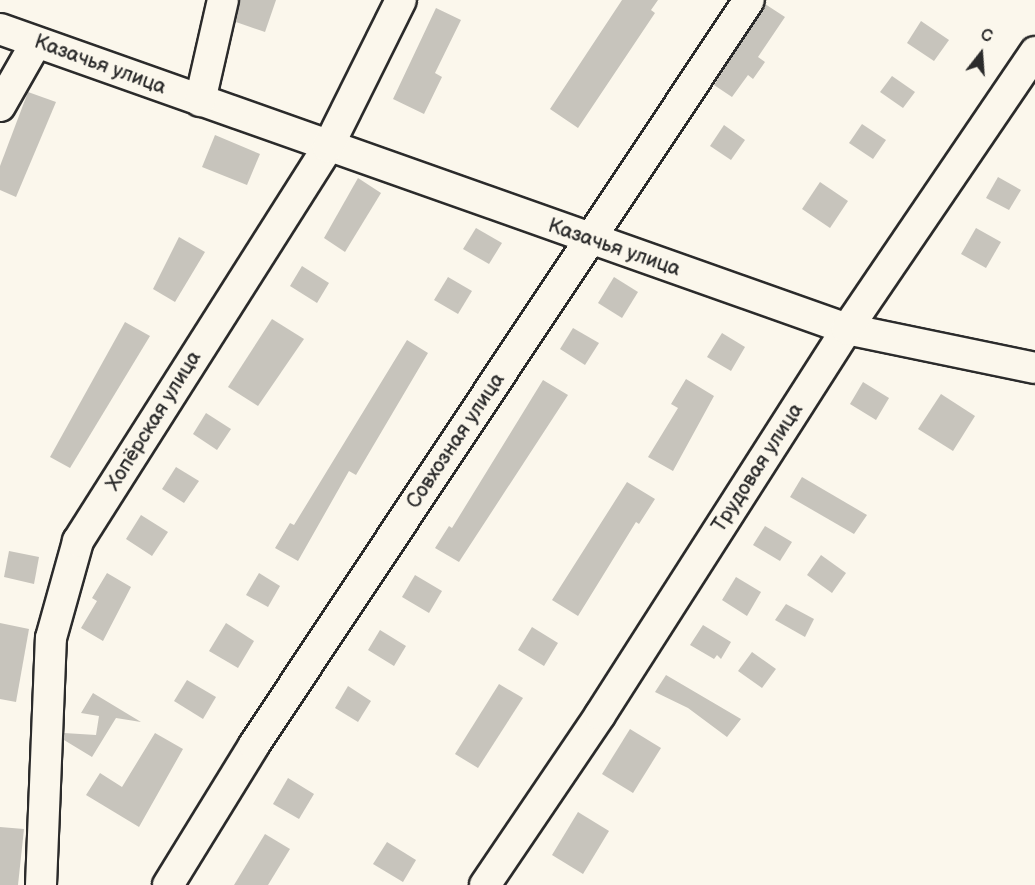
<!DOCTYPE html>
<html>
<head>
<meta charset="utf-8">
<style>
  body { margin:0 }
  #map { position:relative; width:1035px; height:885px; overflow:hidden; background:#fbf7ec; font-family:"Balsamiq Sans",sans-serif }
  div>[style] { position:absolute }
  .building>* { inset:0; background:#c7c4bc }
  .roads { filter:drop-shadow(2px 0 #2b2b2b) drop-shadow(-2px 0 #2b2b2b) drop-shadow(0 2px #2b2b2b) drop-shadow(0 -2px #2b2b2b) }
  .minor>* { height:30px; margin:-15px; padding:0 15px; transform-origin:15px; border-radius:15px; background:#fbf7ec }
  span { translate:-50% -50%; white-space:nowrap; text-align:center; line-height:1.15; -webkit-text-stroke:4.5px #fbf7ec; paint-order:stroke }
  .street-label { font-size:20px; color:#2b2b2b }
  .north { position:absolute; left:951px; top:24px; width:60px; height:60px; -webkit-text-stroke:4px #fbf7ec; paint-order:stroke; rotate:17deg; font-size:16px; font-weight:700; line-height:24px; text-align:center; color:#2b2b2b }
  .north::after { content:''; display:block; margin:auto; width:21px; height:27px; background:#2b2b2b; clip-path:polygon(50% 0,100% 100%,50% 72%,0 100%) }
</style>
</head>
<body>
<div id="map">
  <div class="building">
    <div style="clip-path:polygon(240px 0,276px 0,265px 32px,236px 22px)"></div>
    <div style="clip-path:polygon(622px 0,658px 0,651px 10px,655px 13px,578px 128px,550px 109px)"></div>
    <div style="clip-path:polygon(765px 4px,785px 17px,758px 57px,765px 62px,753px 79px,748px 75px,732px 97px,714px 85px)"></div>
    <div style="clip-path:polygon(436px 8px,461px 20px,435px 73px,442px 77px,424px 114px,393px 99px)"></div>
    <div style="clip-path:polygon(921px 21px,949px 40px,934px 61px,907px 43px)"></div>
    <div style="clip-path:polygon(892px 76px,915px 92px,903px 108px,880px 92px)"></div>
    <div style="clip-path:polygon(28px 92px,56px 102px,16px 197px,0 190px,0 166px)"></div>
    <div style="clip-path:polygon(862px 124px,886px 140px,873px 159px,849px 143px)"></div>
    <div style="clip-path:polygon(724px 125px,745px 140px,731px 160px,710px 146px)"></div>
    <div style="clip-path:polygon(215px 135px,260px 154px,247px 185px,202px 167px)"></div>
    <div style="clip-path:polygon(998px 177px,1021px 190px,1009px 210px,986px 198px)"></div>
    <div style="clip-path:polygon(358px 178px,381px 193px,345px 252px,324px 238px)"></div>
    <div style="clip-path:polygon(820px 182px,848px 201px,830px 228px,802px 209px)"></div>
    <div style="clip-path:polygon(476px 228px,502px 243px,489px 264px,463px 249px)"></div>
    <div style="clip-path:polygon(976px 228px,1001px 242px,986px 268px,961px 254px)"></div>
    <div style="clip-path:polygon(179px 237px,205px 252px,175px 302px,153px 289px)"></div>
    <div style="clip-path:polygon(302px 266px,329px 283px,317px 303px,290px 286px)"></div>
    <div style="clip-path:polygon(448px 277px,472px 291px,458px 314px,434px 300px)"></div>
    <div style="clip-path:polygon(614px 277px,638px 292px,622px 318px,598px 303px)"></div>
    <div style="clip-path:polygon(272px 319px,304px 339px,258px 406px,228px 387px)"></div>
    <div style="clip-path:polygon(125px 322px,150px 336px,70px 468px,50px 457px)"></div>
    <div style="clip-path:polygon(573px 328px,599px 343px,585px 365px,560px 349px)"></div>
    <div style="clip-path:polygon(722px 333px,745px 347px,731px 371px,707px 357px)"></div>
    <div style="clip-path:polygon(407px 340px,428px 353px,356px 475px,349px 471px,298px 561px,275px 548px,290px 523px,294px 525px)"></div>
    <div style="clip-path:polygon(686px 379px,714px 396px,673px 471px,648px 457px,678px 408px,671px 404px)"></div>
    <div style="clip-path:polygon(543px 380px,568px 395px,459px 562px,435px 548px,449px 526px,452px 528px)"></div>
    <div style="clip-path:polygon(863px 382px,889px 398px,876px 420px,850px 404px)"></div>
    <div style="clip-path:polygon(941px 394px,975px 416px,953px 451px,918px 429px)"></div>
    <div style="clip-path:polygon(206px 413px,231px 429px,217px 450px,193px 434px)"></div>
    <div style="clip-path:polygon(176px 467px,199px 481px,184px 503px,162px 489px)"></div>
    <div style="clip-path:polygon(802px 477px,867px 515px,854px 534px,790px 497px)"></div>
    <div style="clip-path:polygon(627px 482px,655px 499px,639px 524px,636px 522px,578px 616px,552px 600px)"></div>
    <div style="clip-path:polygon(141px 515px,168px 532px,152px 556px,126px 539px)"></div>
    <div style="clip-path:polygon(765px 526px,792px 542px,780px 561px,753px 545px)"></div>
    <div style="clip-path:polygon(9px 551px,39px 557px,34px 584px,4px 577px)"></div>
    <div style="clip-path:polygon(821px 555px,846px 573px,832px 593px,807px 575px)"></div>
    <div style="clip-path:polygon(107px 573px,131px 587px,103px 641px,81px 628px,97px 601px,92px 598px)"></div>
    <div style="clip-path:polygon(259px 573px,280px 586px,268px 607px,246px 595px)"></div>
    <div style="clip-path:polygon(415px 575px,442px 591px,429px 613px,402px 597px)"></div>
    <div style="clip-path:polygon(736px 577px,761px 592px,747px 616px,722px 600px)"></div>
    <div style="clip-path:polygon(786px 604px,814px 619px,805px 637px,775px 620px)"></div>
    <div style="clip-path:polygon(0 623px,29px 629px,16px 702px,0 699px)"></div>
    <div style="clip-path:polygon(226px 623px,254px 641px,238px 668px,209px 651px)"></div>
    <div style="clip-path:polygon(703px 625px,731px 642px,721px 659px,717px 655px,714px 659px,690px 645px)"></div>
    <div style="clip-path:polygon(532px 627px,558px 643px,544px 666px,518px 650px)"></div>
    <div style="clip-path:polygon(380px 630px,406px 646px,394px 666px,368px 650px)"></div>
    <div style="clip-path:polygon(752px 652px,776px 669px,762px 688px,738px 671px)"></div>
    <div style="clip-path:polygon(666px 675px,741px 719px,727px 737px,688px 708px,655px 692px)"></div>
    <div style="clip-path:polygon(187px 680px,216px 697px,203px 719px,174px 701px)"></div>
    <div style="clip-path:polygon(499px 684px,523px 698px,478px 768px,455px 754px)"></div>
    <div style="clip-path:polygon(348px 686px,371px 701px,358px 722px,335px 708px)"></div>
    <div style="clip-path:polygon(93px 693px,141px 722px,116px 718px,92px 757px,64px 740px,64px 733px,96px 735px,99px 716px,81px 713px)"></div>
    <div style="clip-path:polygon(630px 729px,661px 748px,633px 793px,602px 774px)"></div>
    <div style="clip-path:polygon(155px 733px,183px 749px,139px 827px,86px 795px,100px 773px,122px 787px)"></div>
    <div style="clip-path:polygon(288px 778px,314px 794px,299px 819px,273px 804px)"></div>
    <div style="clip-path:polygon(578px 812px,609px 831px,583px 874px,552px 855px)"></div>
    <div style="clip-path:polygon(0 827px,24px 829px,18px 885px,0 885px)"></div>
    <div style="clip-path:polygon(265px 834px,290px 849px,268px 885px,234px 885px)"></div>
    <div style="clip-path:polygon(387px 842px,416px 860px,403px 882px,373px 864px)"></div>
  </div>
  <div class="roads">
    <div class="minor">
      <div style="left:0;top:29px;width:899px;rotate:19.5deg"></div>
      <div style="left:847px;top:329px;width:192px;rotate:11.7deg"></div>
      <div style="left:200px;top:101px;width:104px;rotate:-77.2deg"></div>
      <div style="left:0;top:106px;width:73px;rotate:-60.3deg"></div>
      <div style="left:41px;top:885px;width:247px;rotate:-87.7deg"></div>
      <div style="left:51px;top:638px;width:101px;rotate:-74.4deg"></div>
      <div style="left:78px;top:541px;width:467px;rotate:-57.6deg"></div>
      <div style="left:328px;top:147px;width:164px;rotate:-63.6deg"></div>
      <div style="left:168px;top:885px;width:164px;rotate:-58.4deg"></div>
      <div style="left:254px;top:745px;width:894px;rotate:-56.4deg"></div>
      <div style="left:485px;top:885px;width:205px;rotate:-55.9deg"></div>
      <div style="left:600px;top:715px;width:458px;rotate:-57.4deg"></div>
      <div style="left:847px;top:329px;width:335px;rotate:-55.8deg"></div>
    </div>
  </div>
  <div class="street-label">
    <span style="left:100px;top:65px;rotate:20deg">Казачья улица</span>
    <span style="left:614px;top:248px;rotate:19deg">Казачья улица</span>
    <span style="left:154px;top:421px;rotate:-58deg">Хопёрская улица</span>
    <span style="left:456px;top:441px;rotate:-56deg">Совхозная улица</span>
    <span style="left:758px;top:468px;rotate:-57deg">Трудовая улица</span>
  </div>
  <div class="north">С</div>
</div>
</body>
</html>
